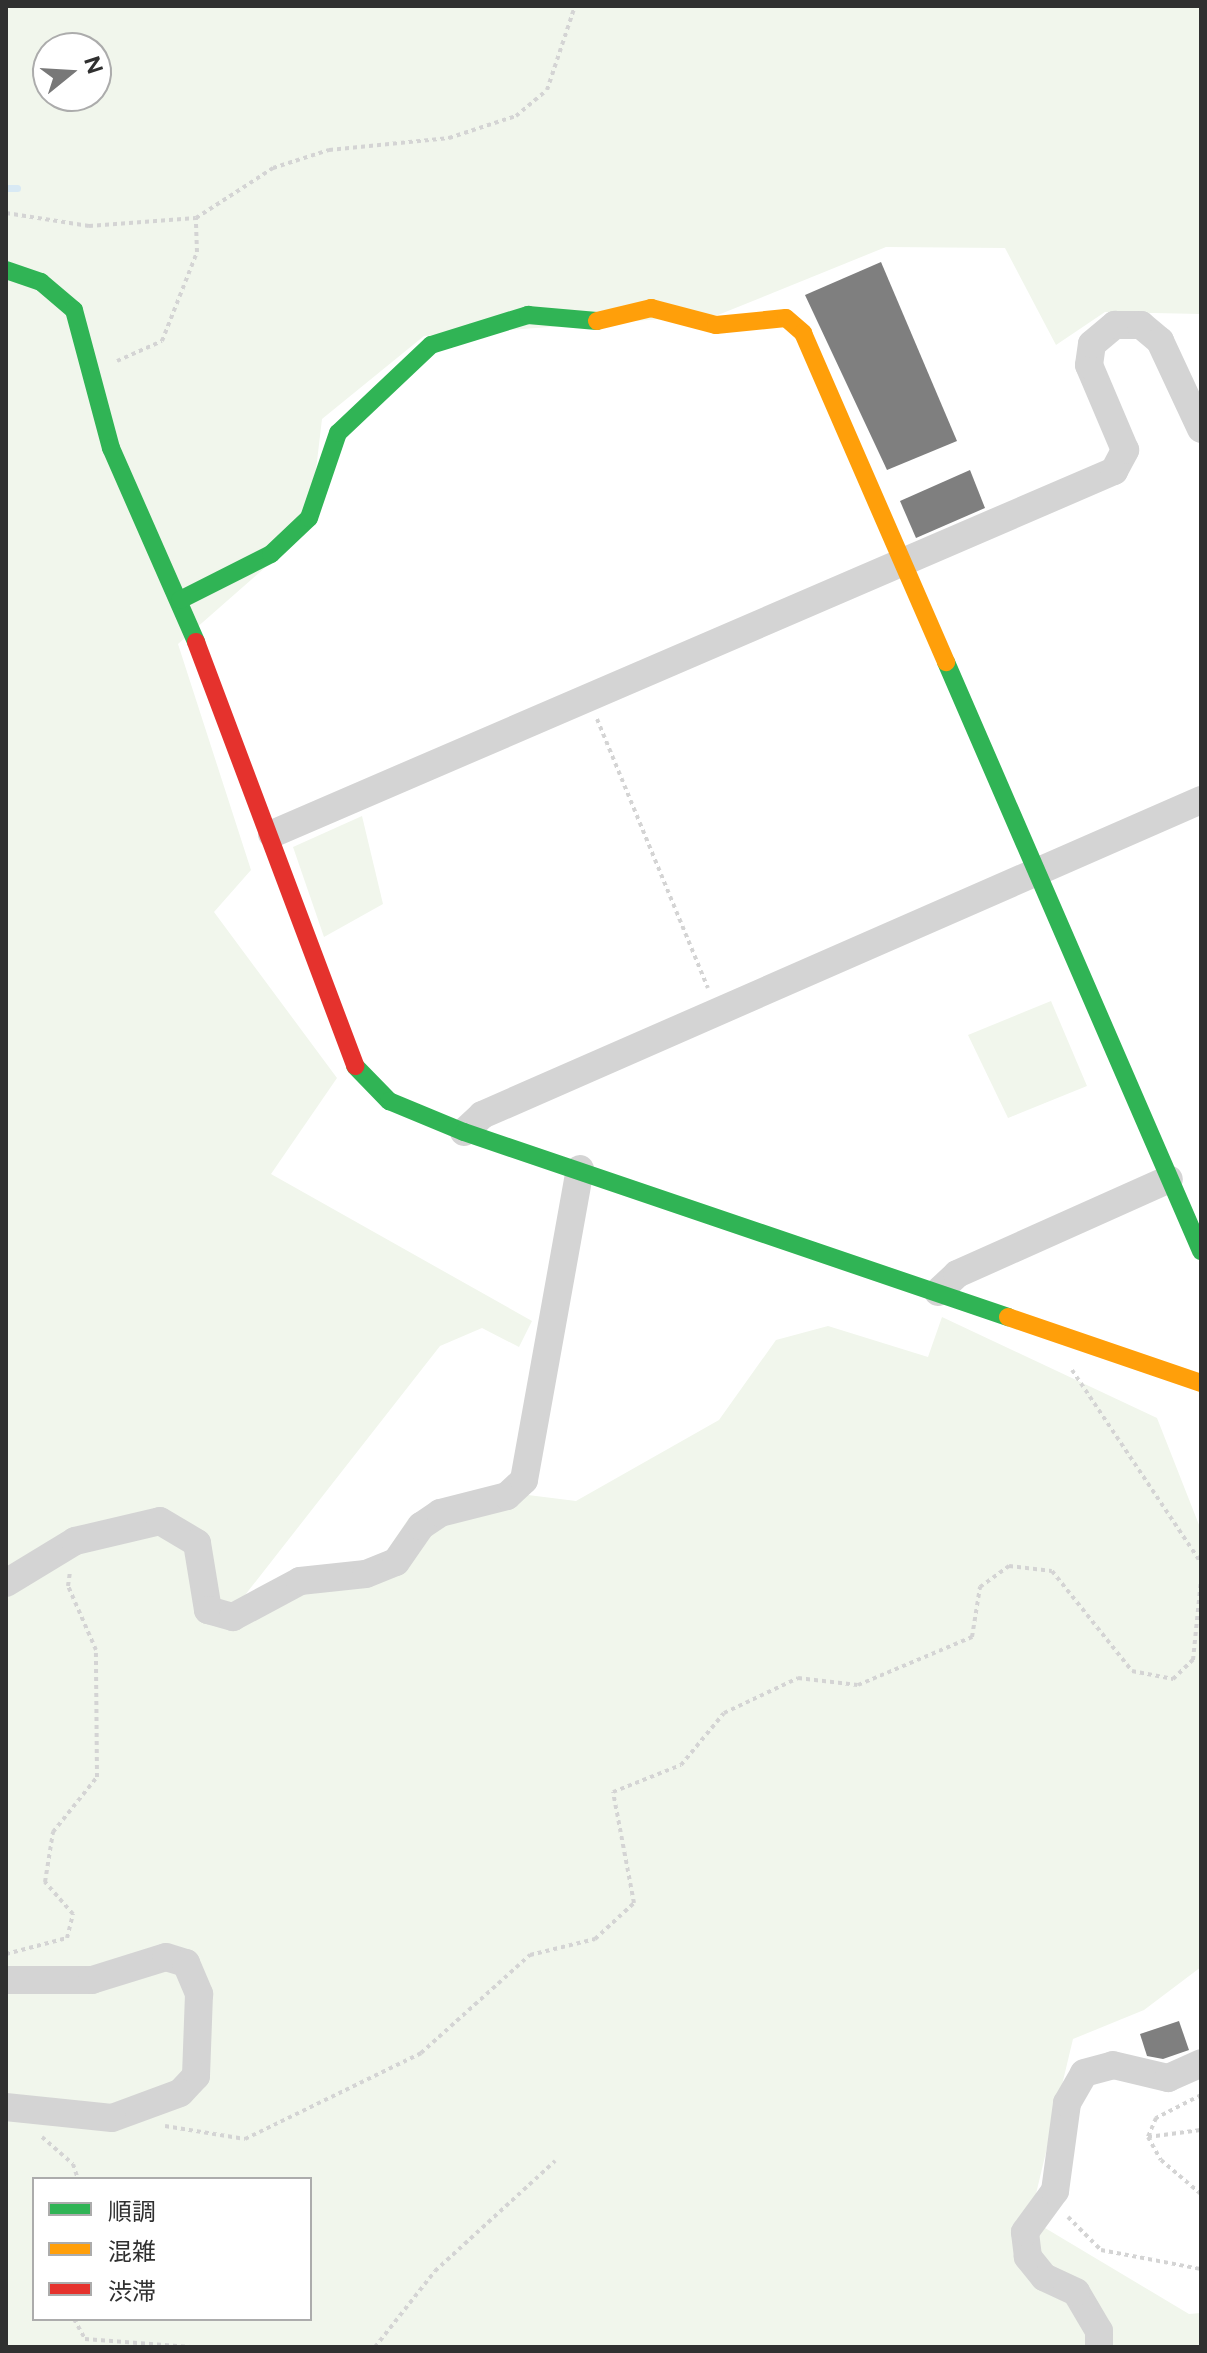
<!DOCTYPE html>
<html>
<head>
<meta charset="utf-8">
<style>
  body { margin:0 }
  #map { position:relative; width:1207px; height:2353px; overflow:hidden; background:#fff; font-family:Figtree,"Noto Sans JP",sans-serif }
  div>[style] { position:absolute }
  .green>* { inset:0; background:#f1f6ec }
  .stream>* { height:7px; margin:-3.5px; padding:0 3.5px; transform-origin:3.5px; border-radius:3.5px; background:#d8e9f4 }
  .building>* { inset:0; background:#7f7f7f }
  .path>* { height:4px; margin-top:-2px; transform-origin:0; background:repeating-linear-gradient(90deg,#d4d4d4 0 4px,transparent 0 8px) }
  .street>* { height:28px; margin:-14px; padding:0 14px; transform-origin:14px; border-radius:14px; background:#d4d4d4 }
  .fast>* { height:18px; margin:-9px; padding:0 9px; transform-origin:9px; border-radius:9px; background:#30b455 }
  .slow>* { height:18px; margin:-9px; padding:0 9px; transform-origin:9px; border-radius:9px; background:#ff9f0a }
  .jam>* { height:18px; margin:-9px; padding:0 9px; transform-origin:9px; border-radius:9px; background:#e5322d }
  span { translate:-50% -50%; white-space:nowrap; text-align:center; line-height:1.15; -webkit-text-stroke:8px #fff; paint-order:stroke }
  .frame { position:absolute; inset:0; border:8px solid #303030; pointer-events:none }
  .legend { position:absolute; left:32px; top:2177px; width:280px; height:144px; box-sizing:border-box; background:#fff; border:2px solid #acacac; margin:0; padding:10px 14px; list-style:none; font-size:24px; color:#303030 }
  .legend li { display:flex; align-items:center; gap:16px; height:40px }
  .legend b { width:40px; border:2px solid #acacac }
  .north { position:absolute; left:32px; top:32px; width:80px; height:80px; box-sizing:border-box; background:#fff; border:2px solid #acacac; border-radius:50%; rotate:72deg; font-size:22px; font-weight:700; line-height:32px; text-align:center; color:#303030 }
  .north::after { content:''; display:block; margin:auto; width:28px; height:36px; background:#787878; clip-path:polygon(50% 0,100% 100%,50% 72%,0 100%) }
</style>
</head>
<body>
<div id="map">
  <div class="green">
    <div style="clip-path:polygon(evenodd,6px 6px,1201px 6px,1201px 314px,1105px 312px,1056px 345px,1005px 248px,886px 247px,718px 315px,424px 336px,322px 419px,309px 529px,178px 644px,251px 870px,214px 912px,337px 1078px,271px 1174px,532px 1321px,519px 1347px,482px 1328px,440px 1346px,242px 1599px,377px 1566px,409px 1518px,496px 1491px,576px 1501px,719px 1420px,776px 1340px,828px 1326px,928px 1357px,942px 1317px,1157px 1418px,1201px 1530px,1201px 1967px,1144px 2010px,1073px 2039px,1030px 2219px,1189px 2314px,1201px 2313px,1201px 2347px,6px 2347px,6px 6px,48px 48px,96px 48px,96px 96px,48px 96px,48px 48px,6px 6px,34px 2179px,310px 2179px,310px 2319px,34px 2319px,34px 2179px)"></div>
    <div style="clip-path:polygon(362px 816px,383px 904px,324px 937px,293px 847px)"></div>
    <div style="clip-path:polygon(1051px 1001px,1087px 1086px,1008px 1118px,968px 1035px)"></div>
  </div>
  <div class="stream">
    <div style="left:6px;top:188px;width:11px"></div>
  </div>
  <div class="building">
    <div style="clip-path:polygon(881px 262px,957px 441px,887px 470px,805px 295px)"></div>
    <div style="clip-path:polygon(970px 470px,985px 508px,916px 538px,900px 501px)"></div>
    <div style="clip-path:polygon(1179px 2021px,1189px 2050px,1163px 2059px,1147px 2056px,1140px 2034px)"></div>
  </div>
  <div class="path">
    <div style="left:6px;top:213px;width:84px;rotate:8.9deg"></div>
    <div style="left:89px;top:226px;width:107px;rotate:-4.3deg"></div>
    <div style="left:117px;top:361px;width:49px;rotate:-24deg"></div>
    <div style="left:162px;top:341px;width:96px;rotate:-68.5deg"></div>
    <div style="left:197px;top:252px;width:34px;rotate:-92deg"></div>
    <div style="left:196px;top:218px;width:92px;rotate:-33deg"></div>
    <div style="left:273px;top:168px;width:59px;rotate:-17.8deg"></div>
    <div style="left:329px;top:150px;width:121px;rotate:-5.7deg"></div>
    <div style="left:449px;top:138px;width:71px;rotate:-18.2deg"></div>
    <div style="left:516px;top:116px;width:40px;rotate:-40deg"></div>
    <div style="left:547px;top:90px;width:89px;rotate:-71.6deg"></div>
    <div style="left:597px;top:719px;width:291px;rotate:67.6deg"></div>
    <div style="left:1072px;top:1370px;width:232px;rotate:56.2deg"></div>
    <div style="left:6px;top:1954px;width:63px;rotate:-14.7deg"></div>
    <div style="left:67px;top:1938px;width:25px;rotate:-76deg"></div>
    <div style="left:73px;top:1914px;width:43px;rotate:-131.2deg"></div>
    <div style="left:45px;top:1882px;width:51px;rotate:-80.9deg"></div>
    <div style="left:53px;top:1832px;width:70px;rotate:-51.3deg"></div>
    <div style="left:97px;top:1777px;width:127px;rotate:-90.5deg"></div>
    <div style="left:96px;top:1650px;width:70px;rotate:-113.6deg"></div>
    <div style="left:68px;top:1586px;width:15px;rotate:-82deg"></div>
    <div style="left:1201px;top:2095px;width:51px;rotate:152.9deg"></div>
    <div style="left:1156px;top:2118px;width:21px;rotate:113deg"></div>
    <div style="left:1148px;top:2137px;width:26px;rotate:61deg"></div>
    <div style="left:1161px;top:2160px;width:52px;rotate:40.4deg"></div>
    <div style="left:165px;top:2126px;width:81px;rotate:9.2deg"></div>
    <div style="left:245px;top:2139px;width:196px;rotate:-26deg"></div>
    <div style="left:421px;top:2053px;width:147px;rotate:-42deg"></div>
    <div style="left:530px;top:1955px;width:67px;rotate:-13.8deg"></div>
    <div style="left:595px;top:1939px;width:53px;rotate:-42.7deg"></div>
    <div style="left:634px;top:1903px;width:113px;rotate:-100.7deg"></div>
    <div style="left:613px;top:1792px;width:73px;rotate:-21.7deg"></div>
    <div style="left:681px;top:1765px;width:67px;rotate:-50.4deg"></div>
    <div style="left:724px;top:1713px;width:82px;rotate:-25.3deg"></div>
    <div style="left:798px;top:1678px;width:60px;rotate:6.7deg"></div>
    <div style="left:858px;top:1685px;width:124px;rotate:-22.8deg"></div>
    <div style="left:972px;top:1637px;width:51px;rotate:-80.9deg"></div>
    <div style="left:980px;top:1587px;width:36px;rotate:-36deg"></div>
    <div style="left:1009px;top:1566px;width:43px;rotate:6.6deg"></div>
    <div style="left:1052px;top:1571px;width:128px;rotate:51.3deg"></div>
    <div style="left:1132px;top:1671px;width:42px;rotate:11deg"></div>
    <div style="left:1173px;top:1679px;width:28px;rotate:-44deg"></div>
    <div style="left:1193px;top:1660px;width:80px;rotate:-84.3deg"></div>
    <div style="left:42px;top:2137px;width:41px;rotate:41.1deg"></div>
    <div style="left:73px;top:2164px;width:16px;rotate:72deg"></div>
    <div style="left:1148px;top:2137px;width:53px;rotate:-7.5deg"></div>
    <div style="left:1068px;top:2217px;width:47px;rotate:45deg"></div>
    <div style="left:1101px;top:2250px;width:102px;rotate:10.8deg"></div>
    <div style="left:74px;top:2319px;width:23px;rotate:61deg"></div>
    <div style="left:85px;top:2339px;width:106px;rotate:4.3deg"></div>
    <div style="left:375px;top:2347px;width:97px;rotate:-51.7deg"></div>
    <div style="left:435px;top:2271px;width:163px;rotate:-42.5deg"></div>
  </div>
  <div class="street">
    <div style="left:272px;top:834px;width:917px;rotate:-23.32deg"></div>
    <div style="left:1114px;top:471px;width:24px;rotate:-62deg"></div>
    <div style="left:1125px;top:450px;width:92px;rotate:-113deg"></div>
    <div style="left:1089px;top:365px;width:21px;rotate:-82deg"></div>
    <div style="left:1092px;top:344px;width:30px;rotate:-40deg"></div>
    <div style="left:1115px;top:325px;width:26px"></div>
    <div style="left:1141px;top:325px;width:25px;rotate:40deg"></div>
    <div style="left:1160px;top:341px;width:97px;rotate:65deg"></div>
    <div style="left:464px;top:1132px;width:25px;rotate:-43deg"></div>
    <div style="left:482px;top:1115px;width:785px;rotate:-23.66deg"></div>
    <div style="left:938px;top:1292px;width:26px;rotate:-43deg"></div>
    <div style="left:957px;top:1274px;width:232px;rotate:-24.1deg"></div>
    <div style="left:6px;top:1583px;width:81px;rotate:-31.3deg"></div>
    <div style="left:75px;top:1541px;width:87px;rotate:-13.2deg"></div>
    <div style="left:160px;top:1521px;width:43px;rotate:30.7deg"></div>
    <div style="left:197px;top:1543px;width:68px;rotate:80.7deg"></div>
    <div style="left:208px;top:1610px;width:26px;rotate:16deg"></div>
    <div style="left:233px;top:1617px;width:76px;rotate:-28.2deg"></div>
    <div style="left:300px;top:1581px;width:66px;rotate:-6.1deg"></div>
    <div style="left:366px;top:1574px;width:32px;rotate:-22deg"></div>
    <div style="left:396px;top:1562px;width:44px;rotate:-55.2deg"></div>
    <div style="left:421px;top:1526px;width:23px;rotate:-34deg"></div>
    <div style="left:440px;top:1513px;width:69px;rotate:-14.2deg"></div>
    <div style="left:507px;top:1496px;width:23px;rotate:-43deg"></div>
    <div style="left:524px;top:1480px;width:316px;rotate:-79.8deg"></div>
    <div style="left:6px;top:1980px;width:86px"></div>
    <div style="left:92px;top:1980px;width:77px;rotate:-17.3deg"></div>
    <div style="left:166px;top:1957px;width:21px;rotate:17deg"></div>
    <div style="left:186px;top:1963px;width:34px;rotate:67deg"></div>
    <div style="left:199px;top:1994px;width:82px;rotate:92.1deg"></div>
    <div style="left:196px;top:2076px;width:23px;rotate:133deg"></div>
    <div style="left:180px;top:2093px;width:72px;rotate:159.8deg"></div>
    <div style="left:112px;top:2118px;width:107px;rotate:-174.1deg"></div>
    <div style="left:1099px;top:2347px;width:16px;rotate:-90deg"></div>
    <div style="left:1099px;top:2331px;width:45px;rotate:-120.5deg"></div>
    <div style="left:1076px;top:2292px;width:35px;rotate:-155deg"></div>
    <div style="left:1044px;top:2277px;width:26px;rotate:-129deg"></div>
    <div style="left:1028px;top:2257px;width:25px;rotate:-97deg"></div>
    <div style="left:1025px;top:2232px;width:51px;rotate:-53.8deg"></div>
    <div style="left:1055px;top:2191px;width:89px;rotate:-82.2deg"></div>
    <div style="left:1067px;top:2103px;width:34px;rotate:-60deg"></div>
    <div style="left:1084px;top:2073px;width:30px;rotate:-15deg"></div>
    <div style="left:1113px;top:2065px;width:57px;rotate:13.3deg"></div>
    <div style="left:1168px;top:2078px;width:36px;rotate:-24deg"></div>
  </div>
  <div class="fast">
    <div style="left:6px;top:270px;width:37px;rotate:19deg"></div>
    <div style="left:41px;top:282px;width:43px;rotate:40.3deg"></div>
    <div style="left:74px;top:310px;width:143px;rotate:75deg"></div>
    <div style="left:111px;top:448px;width:212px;rotate:66.3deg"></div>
    <div style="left:180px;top:600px;width:102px;rotate:-26.8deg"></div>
    <div style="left:271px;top:554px;width:52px;rotate:-43.5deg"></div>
    <div style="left:309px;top:518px;width:90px;rotate:-71.2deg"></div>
    <div style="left:338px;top:433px;width:128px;rotate:-43.4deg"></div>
    <div style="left:431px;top:345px;width:102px;rotate:-17.2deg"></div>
    <div style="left:528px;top:315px;width:69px;rotate:5deg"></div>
    <div style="left:946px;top:662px;width:642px;rotate:66.59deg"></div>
    <div style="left:355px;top:1066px;width:49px;rotate:45.8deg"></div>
    <div style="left:389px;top:1101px;width:81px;rotate:22.5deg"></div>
    <div style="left:464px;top:1132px;width:575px;rotate:18.78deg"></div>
  </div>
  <div class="slow">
    <div style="left:597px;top:321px;width:56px;rotate:-13.5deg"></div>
    <div style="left:651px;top:308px;width:67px;rotate:14.7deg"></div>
    <div style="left:716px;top:325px;width:70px;rotate:-5.7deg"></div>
    <div style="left:786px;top:318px;width:23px;rotate:41deg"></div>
    <div style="left:803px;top:333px;width:359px;rotate:66.5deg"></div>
    <div style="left:1008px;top:1317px;width:204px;rotate:18.9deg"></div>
  </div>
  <div class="jam">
    <div style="left:196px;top:642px;width:453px;rotate:69.4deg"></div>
  </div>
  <div class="frame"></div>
  <ul class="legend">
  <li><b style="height:10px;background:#30b455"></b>順調</li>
  <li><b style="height:10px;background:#ff9f0a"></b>混雑</li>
  <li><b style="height:10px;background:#e5322d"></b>渋滞</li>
  </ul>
  <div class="north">N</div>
</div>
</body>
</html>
